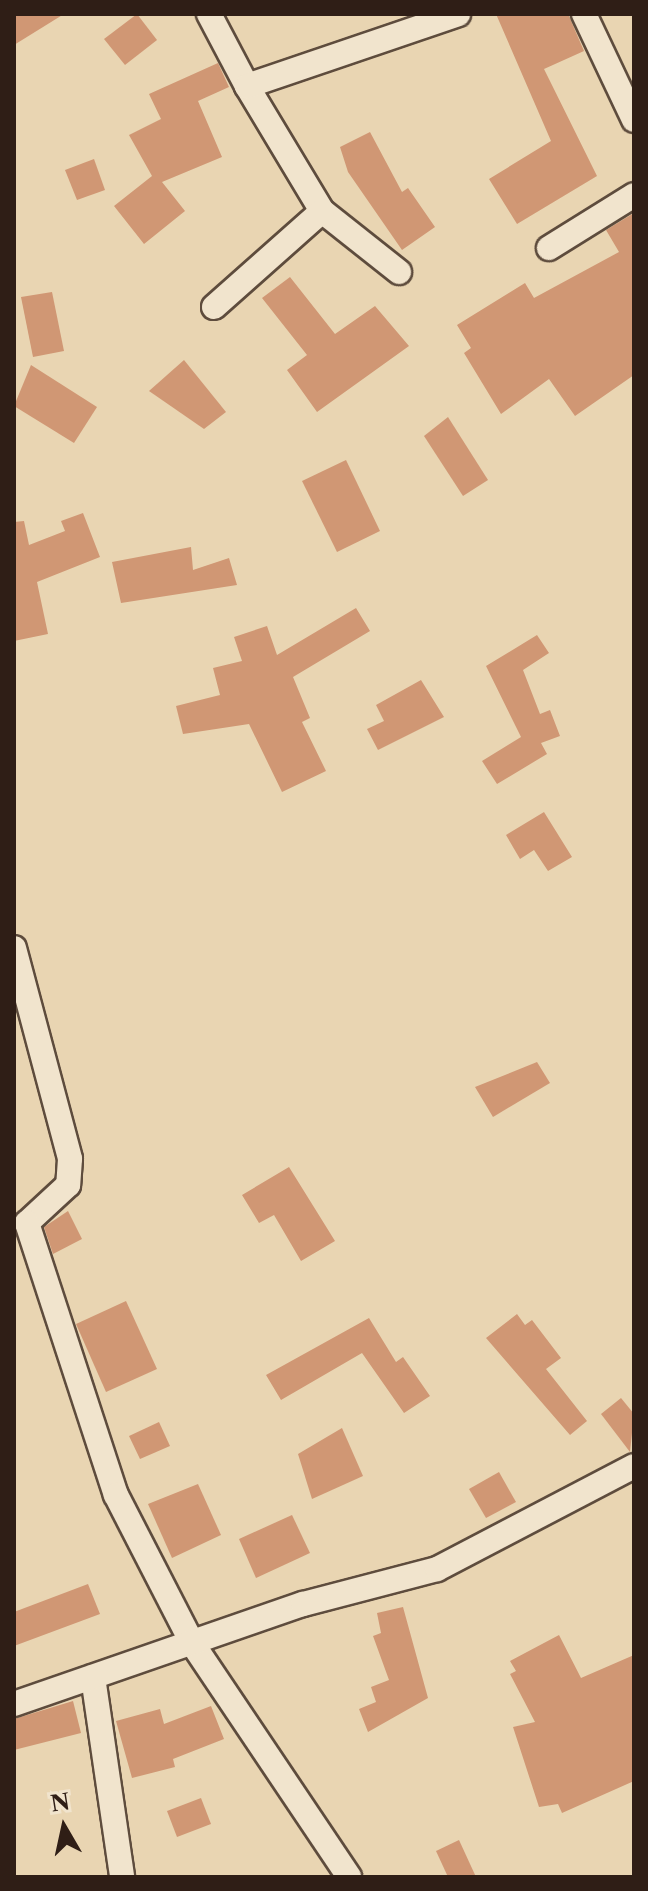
<!DOCTYPE html>
<html>
<head>
<meta charset="utf-8">
<style>
  body { margin:0 }
  #map { position:relative; width:648px; height:1891px; overflow:hidden; background:#e9d5b2; font-family:"Libre Caslon Text",serif }
  div>[style] { position:absolute }
  .building>* { inset:0; background:#d09774 }
  .roads { filter:drop-shadow(2px 0 #5e4c3d) drop-shadow(-2px 0 #5e4c3d) drop-shadow(0 2px #5e4c3d) drop-shadow(0 -2px #5e4c3d) }
  .street>* { height:24px; margin:-12px; padding:0 12px; transform-origin:12px; border-radius:12px; background:#f1e4cd }
  span { translate:-50% -50%; white-space:nowrap; text-align:center; line-height:1.15; -webkit-text-stroke:6px #f1e4cd; paint-order:stroke }
  .frame { position:absolute; inset:0; border:16px solid #2f1e16; pointer-events:none }
  .north { position:absolute; left:24px; top:1787px; width:80px; height:80px; -webkit-text-stroke:6px #f1e4cd; paint-order:stroke; rotate:351deg; font-size:22px; font-weight:700; line-height:32px; text-align:center; color:#2f1e16 }
  .north::after { content:''; display:block; margin:auto; width:28px; height:36px; background:#2f1e16; clip-path:polygon(50% 0,100% 100%,50% 72%,0 100%) }
</style>
</head>
<body>
<div id="map">
  <div class="building">
    <div style="clip-path:polygon(14px 14px,64px 14px,14px 45px)"></div>
    <div style="clip-path:polygon(137px 14px,157px 40px,125px 65px,104px 39px)"></div>
    <div style="clip-path:polygon(496px 14px,568px 14px,584px 51px,544px 69px,597px 176px,517px 224px,489px 179px,551px 141px)"></div>
    <div style="clip-path:polygon(218px 63px,229px 87px,198px 101px,222px 157px,162px 182px,185px 211px,144px 244px,114px 206px,152px 176px,129px 135px,161px 119px,149px 94px)"></div>
    <div style="clip-path:polygon(370px 132px,402px 192px,408px 188px,435px 227px,402px 250px,348px 172px,340px 147px)"></div>
    <div style="clip-path:polygon(94px 159px,105px 190px,77px 200px,65px 170px)"></div>
    <div style="clip-path:polygon(634px 213px,634px 375px,575px 416px,549px 379px,501px 414px,464px 353px,471px 348px,457px 325px,525px 283px,534px 298px,619px 252px,606px 230px)"></div>
    <div style="clip-path:polygon(290px 277px,335px 334px,375px 306px,409px 346px,317px 412px,287px 370px,307px 355px,262px 298px)"></div>
    <div style="clip-path:polygon(52px 292px,64px 351px,33px 357px,21px 297px)"></div>
    <div style="clip-path:polygon(184px 360px,226px 412px,204px 429px,149px 391px)"></div>
    <div style="clip-path:polygon(31px 365px,97px 407px,74px 443px,14px 406px)"></div>
    <div style="clip-path:polygon(448px 417px,488px 480px,463px 496px,424px 436px)"></div>
    <div style="clip-path:polygon(346px 460px,380px 531px,337px 552px,302px 481px)"></div>
    <div style="clip-path:polygon(83px 513px,100px 557px,37px 582px,48px 634px,14px 641px,14px 522px,24px 521px,29px 545px,65px 531px,61px 521px)"></div>
    <div style="clip-path:polygon(191px 547px,193px 570px,229px 558px,237px 585px,121px 603px,112px 562px)"></div>
    <div style="clip-path:polygon(356px 608px,370px 631px,293px 677px,310px 718px,302px 722px,326px 771px,282px 792px,249px 724px,183px 734px,176px 706px,220px 695px,213px 668px,242px 661px,234px 637px,267px 626px,277px 655px)"></div>
    <div style="clip-path:polygon(537px 635px,549px 653px,523px 670px,540px 714px,550px 710px,560px 736px,541px 743px,547px 754px,497px 784px,482px 761px,521px 737px,486px 666px)"></div>
    <div style="clip-path:polygon(421px 680px,444px 717px,378px 750px,367px 729px,384px 721px,376px 705px)"></div>
    <div style="clip-path:polygon(544px 812px,572px 857px,548px 871px,534px 850px,520px 859px,506px 835px)"></div>
    <div style="clip-path:polygon(537px 1062px,550px 1083px,493px 1117px,475px 1087px)"></div>
    <div style="clip-path:polygon(289px 1167px,335px 1241px,301px 1261px,274px 1215px,259px 1223px,242px 1195px)"></div>
    <div style="clip-path:polygon(68px 1211px,82px 1239px,53px 1254px,44px 1227px)"></div>
    <div style="clip-path:polygon(126px 1301px,157px 1369px,106px 1392px,76px 1324px)"></div>
    <div style="clip-path:polygon(517px 1314px,525px 1325px,532px 1320px,561px 1358px,546px 1369px,587px 1421px,570px 1435px,486px 1338px)"></div>
    <div style="clip-path:polygon(369px 1318px,396px 1362px,403px 1357px,430px 1396px,404px 1413px,362px 1353px,281px 1400px,266px 1375px)"></div>
    <div style="clip-path:polygon(621px 1398px,634px 1414px,630px 1452px,601px 1414px)"></div>
    <div style="clip-path:polygon(159px 1422px,170px 1446px,140px 1459px,129px 1436px)"></div>
    <div style="clip-path:polygon(342px 1428px,363px 1476px,312px 1499px,298px 1454px)"></div>
    <div style="clip-path:polygon(499px 1472px,516px 1502px,486px 1518px,469px 1489px)"></div>
    <div style="clip-path:polygon(198px 1484px,221px 1535px,172px 1558px,148px 1504px)"></div>
    <div style="clip-path:polygon(292px 1515px,310px 1553px,256px 1578px,239px 1539px)"></div>
    <div style="clip-path:polygon(88px 1584px,100px 1614px,14px 1646px,14px 1612px)"></div>
    <div style="clip-path:polygon(403px 1607px,428px 1698px,368px 1732px,359px 1709px,376px 1702px,371px 1687px,389px 1680px,373px 1636px,381px 1633px,377px 1613px)"></div>
    <div style="clip-path:polygon(559px 1635px,581px 1678px,634px 1655px,634px 1781px,562px 1813px,558px 1804px,539px 1807px,513px 1727px,535px 1722px,510px 1674px,516px 1671px,510px 1661px)"></div>
    <div style="clip-path:polygon(73px 1701px,81px 1733px,14px 1750px,14px 1719px)"></div>
    <div style="clip-path:polygon(211px 1706px,224px 1739px,173px 1759px,175px 1767px,132px 1778px,116px 1721px,160px 1709px,164px 1724px)"></div>
    <div style="clip-path:polygon(201px 1798px,211px 1824px,177px 1837px,167px 1811px)"></div>
    <div style="clip-path:polygon(459px 1840px,476px 1877px,448px 1877px,436px 1851px)"></div>
  </div>
  <div class="roads">
    <div class="street">
      <div style="left:209px;top:14px;width:81px;rotate:62.2deg"></div>
      <div style="left:584px;top:14px;width:117px;rotate:64.7deg"></div>
      <div style="left:549px;top:248px;width:100px;rotate:-31.9deg"></div>
      <div style="left:399px;top:272px;width:98px;rotate:-141.6deg"></div>
      <div style="left:322px;top:211px;width:146px;rotate:-121deg"></div>
      <div style="left:247px;top:86px;width:223px;rotate:-18.8deg"></div>
      <div style="left:214px;top:307px;width:144px;rotate:-41.6deg"></div>
      <div style="left:14px;top:948px;width:218px;rotate:75.1deg"></div>
      <div style="left:70px;top:1159px;width:26px;rotate:94deg"></div>
      <div style="left:68px;top:1185px;width:56px;rotate:137.2deg"></div>
      <div style="left:27px;top:1223px;width:286px;rotate:71.9deg"></div>
      <div style="left:116px;top:1495px;width:166px;rotate:62.8deg"></div>
      <div style="left:192px;top:1643px;width:282px;rotate:56.1deg"></div>
      <div style="left:93px;top:1677px;width:202px;rotate:81.7deg"></div>
      <div style="left:14px;top:1704px;width:306px;rotate:-19.1deg"></div>
      <div style="left:303px;top:1604px;width:138px;rotate:-14.6deg"></div>
      <div style="left:437px;top:1569px;width:222px;rotate:-27.6deg"></div>
    </div>
  </div>
  <div class="frame"></div>
  <div class="north">N</div>
</div>
</body>
</html>
